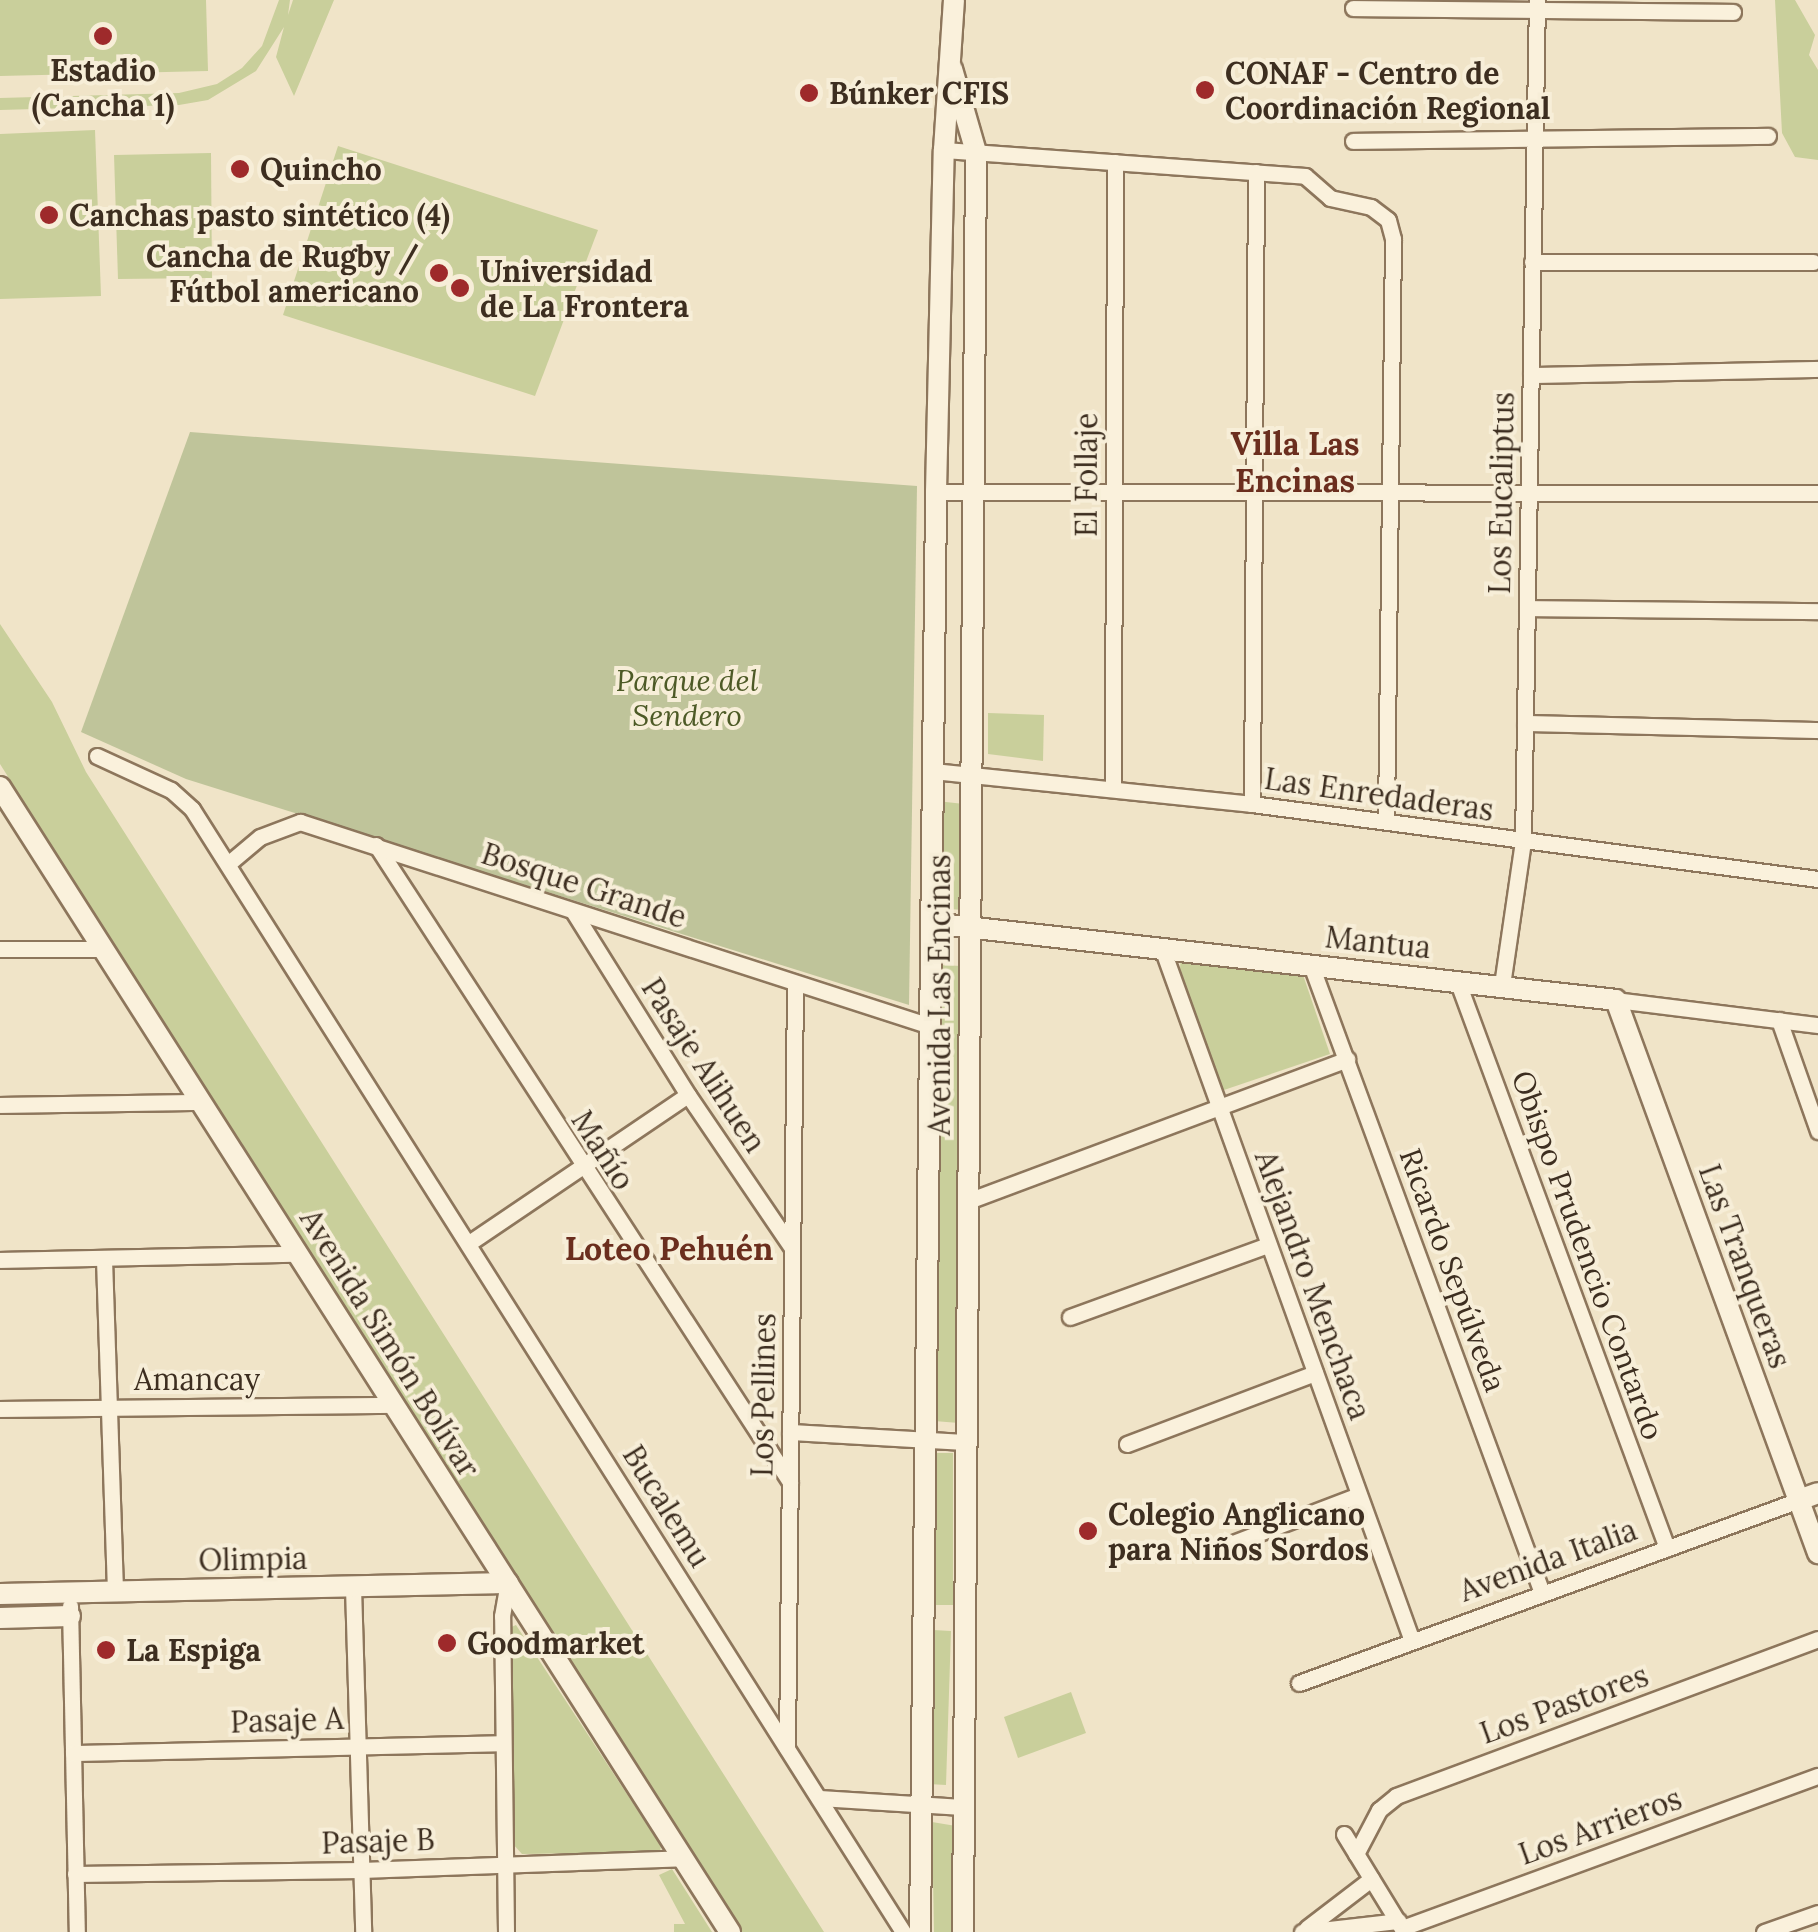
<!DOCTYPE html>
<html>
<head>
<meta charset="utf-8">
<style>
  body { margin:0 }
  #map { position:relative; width:1818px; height:1932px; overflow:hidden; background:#f0e4c8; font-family:Lora,serif }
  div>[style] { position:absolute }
  .green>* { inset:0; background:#c9cf9b }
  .cemetery>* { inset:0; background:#bfc49a }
  .roads { filter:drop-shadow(2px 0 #8d765c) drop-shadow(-2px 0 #8d765c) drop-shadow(0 2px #8d765c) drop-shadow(0 -2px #8d765c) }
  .street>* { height:15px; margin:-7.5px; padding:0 7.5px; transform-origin:7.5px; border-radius:7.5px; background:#faf1dc }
  .secondary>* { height:20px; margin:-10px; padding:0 10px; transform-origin:10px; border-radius:10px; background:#faf1dc }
  .dots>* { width:28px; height:28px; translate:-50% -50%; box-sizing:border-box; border:5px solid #f7eed8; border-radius:50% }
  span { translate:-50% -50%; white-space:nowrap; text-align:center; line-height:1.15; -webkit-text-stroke:8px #f7eed8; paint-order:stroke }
  .poi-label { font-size:30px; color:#3d2e20; font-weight:700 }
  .left { translate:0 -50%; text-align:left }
  .right { translate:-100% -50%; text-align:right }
  .street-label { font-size:30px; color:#3d2e20 }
  .park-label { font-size:30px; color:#4d5a26; font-style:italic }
  .neighbourhood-label { font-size:32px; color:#6b2e1e; font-weight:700 }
</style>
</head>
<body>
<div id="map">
  <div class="green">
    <div style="clip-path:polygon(0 0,206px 0,208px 71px,0 76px)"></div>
    <div style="clip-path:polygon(279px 0,290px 0,288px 15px,293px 0,334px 0,294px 96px,276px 57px,284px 27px,256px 71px,208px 100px,179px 105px,0 110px,0 98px,179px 93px,217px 84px,242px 68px,262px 46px)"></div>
    <div style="clip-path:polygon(1775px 0,1795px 0,1815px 35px,1809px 55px,1818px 70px,1818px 160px,1795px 157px,1782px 133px)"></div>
    <div style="clip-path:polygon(95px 130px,101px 296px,0 299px,0 134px)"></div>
    <div style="clip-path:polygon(338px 146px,598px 230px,535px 396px,283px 315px)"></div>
    <div style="clip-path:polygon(211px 153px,212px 278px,118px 279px,114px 155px)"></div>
    <div style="clip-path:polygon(0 624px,52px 702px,86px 772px,824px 1932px,739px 1932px,0 764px)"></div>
    <div style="clip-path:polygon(988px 713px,1044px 715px,1043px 761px,988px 754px)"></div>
    <div style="clip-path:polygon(937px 801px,964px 804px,963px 910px,936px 908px)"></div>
    <div style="clip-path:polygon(1181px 958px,1302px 972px,1330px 1054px,1221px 1091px,1180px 968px)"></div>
    <div style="clip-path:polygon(939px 965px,962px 966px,959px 1423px,934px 1421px)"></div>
    <div style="clip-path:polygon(932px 1453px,953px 1453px,953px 1605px,932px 1605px)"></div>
    <div style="clip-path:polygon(516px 1625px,661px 1846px,660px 1852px,522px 1854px,512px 1843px,509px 1628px)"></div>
    <div style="clip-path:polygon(933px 1630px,951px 1631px,946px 1785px,928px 1784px)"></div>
    <div style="clip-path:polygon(1071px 1692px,1086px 1733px,1018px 1758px,1004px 1717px)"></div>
    <div style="clip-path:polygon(932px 1822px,956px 1826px,956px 1932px,934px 1932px)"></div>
    <div style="clip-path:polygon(672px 1869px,712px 1932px,674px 1932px,674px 1924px,685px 1924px,659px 1875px)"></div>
  </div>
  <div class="cemetery">
    <div style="clip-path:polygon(190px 432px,917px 486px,909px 1005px,186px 779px,81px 732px)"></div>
  </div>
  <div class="roads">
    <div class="street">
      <div style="left:1353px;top:8px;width:380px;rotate:0.6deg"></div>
      <div style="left:1353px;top:141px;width:415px;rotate:-0.7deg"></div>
      <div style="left:944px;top:150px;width:362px;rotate:4.1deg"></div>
      <div style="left:1305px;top:176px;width:33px;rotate:41deg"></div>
      <div style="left:1330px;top:198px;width:42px;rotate:12.4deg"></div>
      <div style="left:1371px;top:207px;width:21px;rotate:37deg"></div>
      <div style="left:1388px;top:220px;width:20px;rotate:75deg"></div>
      <div style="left:1393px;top:239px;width:582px;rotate:90.69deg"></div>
      <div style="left:1532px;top:262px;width:281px"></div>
      <div style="left:1531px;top:375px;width:287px;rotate:-1.2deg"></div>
      <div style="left:936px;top:492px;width:882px;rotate:0.06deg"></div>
      <div style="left:1527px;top:608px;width:291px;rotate:0.6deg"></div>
      <div style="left:1525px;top:723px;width:293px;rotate:1.4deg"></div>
      <div style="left:97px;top:756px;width:81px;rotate:24.7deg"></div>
      <div style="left:171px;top:790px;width:28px;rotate:42deg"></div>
      <div style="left:192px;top:809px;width:1329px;rotate:57.66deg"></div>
      <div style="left:933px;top:771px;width:321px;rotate:5.9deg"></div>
      <div style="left:1252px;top:804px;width:571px;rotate:7.55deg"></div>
      <div style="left:1113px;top:789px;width:627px;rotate:-89.82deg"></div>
      <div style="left:1252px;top:804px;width:632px;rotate:-89.64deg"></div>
      <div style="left:376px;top:845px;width:760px;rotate:56.98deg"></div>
      <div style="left:229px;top:863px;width:40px;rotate:-40deg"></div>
      <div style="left:260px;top:837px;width:43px;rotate:-20.6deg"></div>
      <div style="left:300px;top:822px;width:662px;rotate:17.94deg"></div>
      <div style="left:573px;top:911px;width:217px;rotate:58deg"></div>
      <div style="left:688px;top:1095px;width:185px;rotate:55.8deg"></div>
      <div style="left:1162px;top:948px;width:737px;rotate:70.16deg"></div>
      <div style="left:0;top:949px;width:104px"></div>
      <div style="left:1311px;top:965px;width:669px;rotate:69.8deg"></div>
      <div style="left:1457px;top:980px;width:606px;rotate:69.71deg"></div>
      <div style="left:1502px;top:985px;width:146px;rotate:-81.7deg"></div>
      <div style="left:1523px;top:841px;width:841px;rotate:-89.05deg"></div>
      <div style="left:1616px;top:1000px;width:204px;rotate:7.1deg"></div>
      <div style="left:1779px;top:1020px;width:118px;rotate:70.6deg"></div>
      <div style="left:0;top:1105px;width:201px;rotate:-0.9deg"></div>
      <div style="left:968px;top:1201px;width:405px;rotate:-20.5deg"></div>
      <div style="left:469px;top:1243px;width:264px;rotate:-34.1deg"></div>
      <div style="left:104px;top:1259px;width:333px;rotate:88.1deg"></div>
      <div style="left:0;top:1260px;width:298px;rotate:-1.2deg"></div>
      <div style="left:1070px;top:1317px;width:211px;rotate:-20deg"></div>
      <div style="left:0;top:1409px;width:394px;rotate:-0.6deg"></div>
      <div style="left:790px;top:1432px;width:176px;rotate:3.3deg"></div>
      <div style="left:1127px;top:1444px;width:201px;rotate:-20.7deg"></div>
      <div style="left:1212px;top:1551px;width:157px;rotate:-20.9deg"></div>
      <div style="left:353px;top:1587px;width:345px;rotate:88.3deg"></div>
      <div style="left:70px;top:1606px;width:326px;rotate:88.8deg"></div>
      <div style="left:1299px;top:1683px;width:532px;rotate:-20.1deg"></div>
      <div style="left:787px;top:1748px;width:765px;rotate:-89.4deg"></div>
      <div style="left:73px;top:1753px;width:430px;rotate:-1.3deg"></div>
      <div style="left:819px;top:1798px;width:144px;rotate:3.6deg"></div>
      <div style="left:1344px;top:1834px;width:115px;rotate:58.5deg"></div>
      <div style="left:1356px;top:1854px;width:50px;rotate:-62.4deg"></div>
      <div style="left:1379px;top:1810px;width:22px;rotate:-39deg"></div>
      <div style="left:1396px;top:1796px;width:450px;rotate:-20.4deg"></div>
      <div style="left:75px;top:1874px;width:286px;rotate:-0.8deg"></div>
      <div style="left:361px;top:1870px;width:322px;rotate:-2.1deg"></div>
      <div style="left:1307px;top:1928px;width:81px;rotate:-37.4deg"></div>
      <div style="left:1402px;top:1928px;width:443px;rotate:-20.1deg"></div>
      <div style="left:506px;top:1932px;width:316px;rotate:-90.7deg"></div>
      <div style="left:502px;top:1616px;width:34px;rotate:-80deg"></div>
      <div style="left:1302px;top:1932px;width:97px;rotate:-6.5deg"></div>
      <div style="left:1764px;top:1932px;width:57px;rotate:-19.4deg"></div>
    </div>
    <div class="secondary">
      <div style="left:952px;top:69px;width:86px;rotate:73.9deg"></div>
      <div style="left:976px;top:152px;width:1780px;rotate:90.42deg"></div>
      <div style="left:0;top:787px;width:1358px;rotate:57.48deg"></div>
      <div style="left:931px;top:923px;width:689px;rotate:6.41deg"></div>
      <div style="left:1616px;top:1000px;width:589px;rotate:69.93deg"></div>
      <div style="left:1799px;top:1500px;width:20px;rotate:-20deg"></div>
      <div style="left:0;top:1594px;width:508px;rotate:-1.24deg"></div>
      <div style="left:0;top:1618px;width:70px;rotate:-1.6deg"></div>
      <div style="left:920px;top:1932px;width:1440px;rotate:-89.36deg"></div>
      <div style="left:936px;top:492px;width:342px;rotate:-88.7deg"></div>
      <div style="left:944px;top:150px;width:150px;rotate:-86.2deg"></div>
    </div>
  </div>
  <div class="dots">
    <div style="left:103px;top:36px;background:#9e2a2b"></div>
    <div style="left:1205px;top:90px;background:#9e2a2b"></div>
    <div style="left:809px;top:93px;background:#9e2a2b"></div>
    <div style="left:240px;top:169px;background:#9e2a2b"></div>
    <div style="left:49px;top:215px;background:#9e2a2b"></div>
    <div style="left:439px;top:273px;background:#9e2a2b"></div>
    <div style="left:460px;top:288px;background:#9e2a2b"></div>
    <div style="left:1088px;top:1531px;background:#9e2a2b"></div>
    <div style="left:447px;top:1643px;background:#9e2a2b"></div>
    <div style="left:106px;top:1650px;background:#9e2a2b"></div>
  </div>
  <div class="poi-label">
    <span style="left:103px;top:87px">Estadio<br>(Cancha 1)</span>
    <span class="left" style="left:1225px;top:90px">CONAF - Centro de<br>Coordinación Regional</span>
    <span class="left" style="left:829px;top:93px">Búnker CFIS</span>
    <span class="left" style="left:260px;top:169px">Quincho</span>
    <span class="left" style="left:69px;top:215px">Canchas pasto sintético (4)</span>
    <span class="right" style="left:419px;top:273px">Cancha de Rugby /<br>Fútbol americano</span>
    <span class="left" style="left:480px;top:288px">Universidad<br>de La Frontera</span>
    <span class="left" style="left:1108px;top:1531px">Colegio Anglicano<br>para Niños Sordos</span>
    <span class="left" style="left:467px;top:1643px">Goodmarket</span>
    <span class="left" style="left:126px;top:1650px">La Espiga</span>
  </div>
  <div class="street-label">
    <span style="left:1086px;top:475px;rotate:-90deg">El Follaje</span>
    <span style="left:1501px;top:493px;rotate:-89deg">Los Eucaliptus</span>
    <span style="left:1379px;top:794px;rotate:8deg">Las Enredaderas</span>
    <span style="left:584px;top:885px;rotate:18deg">Bosque Grande</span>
    <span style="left:1378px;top:942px;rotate:6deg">Mantua</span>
    <span style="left:939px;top:995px;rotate:-90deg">Avenida Las Encinas</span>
    <span style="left:704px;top:1065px;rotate:57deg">Pasaje Alihuen</span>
    <span style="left:603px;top:1150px;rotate:57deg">Mañío</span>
    <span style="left:1588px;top:1255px;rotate:70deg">Obispo Prudencio Contardo</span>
    <span style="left:1745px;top:1266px;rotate:70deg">Las Tranqueras</span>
    <span style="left:1453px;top:1270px;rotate:70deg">Ricardo Sepúlveda</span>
    <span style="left:1313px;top:1285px;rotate:70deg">Alejandro Menchaca</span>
    <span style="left:390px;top:1343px;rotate:58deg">Avenida Simón Bolívar</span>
    <span style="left:197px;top:1379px">Amancay</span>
    <span style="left:763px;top:1395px;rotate:-89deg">Los Pellines</span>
    <span style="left:667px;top:1506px;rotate:58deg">Bucalemu</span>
    <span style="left:253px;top:1559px;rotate:-1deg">Olimpia</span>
    <span style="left:1548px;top:1560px;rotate:-20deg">Avenida Italia</span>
    <span style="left:1564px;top:1704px;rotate:-20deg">Los Pastores</span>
    <span style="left:287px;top:1720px;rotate:-2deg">Pasaje A</span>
    <span style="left:1600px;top:1826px;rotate:-20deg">Los Arrieros</span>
    <span style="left:378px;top:1841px;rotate:-2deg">Pasaje B</span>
  </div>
  <div class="park-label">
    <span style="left:687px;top:697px">Parque del<br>Sendero</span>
  </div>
  <div class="neighbourhood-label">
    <span style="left:1295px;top:463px">Villa Las<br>Encinas</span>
    <span style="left:669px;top:1249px">Loteo Pehuén</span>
  </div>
</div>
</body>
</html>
